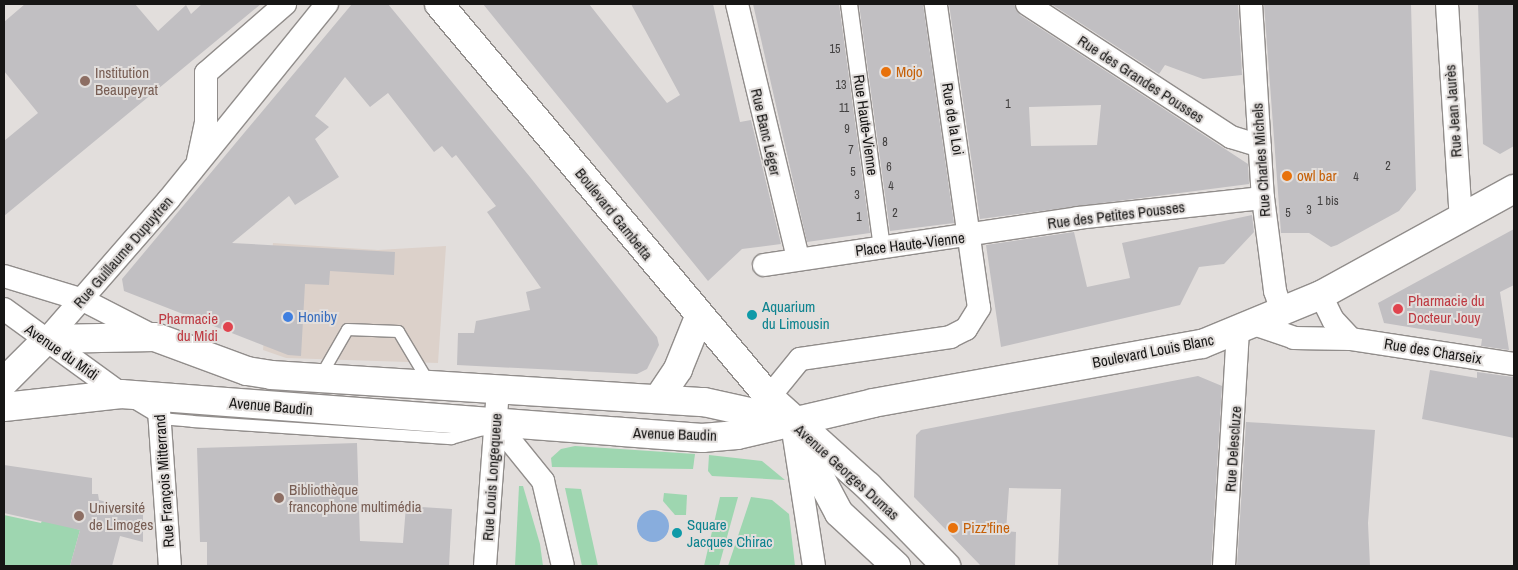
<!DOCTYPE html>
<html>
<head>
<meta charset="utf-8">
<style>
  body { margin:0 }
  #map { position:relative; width:1518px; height:570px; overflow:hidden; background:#e2dedc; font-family:"Archivo Narrow",sans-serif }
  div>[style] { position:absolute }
  .built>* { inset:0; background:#dcd1ca }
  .green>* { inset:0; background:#9ed6b0 }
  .water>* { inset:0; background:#88addd }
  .round { border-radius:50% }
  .building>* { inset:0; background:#c1bfc2 }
  .roads { filter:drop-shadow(1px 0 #918d8b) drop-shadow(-1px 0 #918d8b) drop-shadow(0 1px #918d8b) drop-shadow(0 -1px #918d8b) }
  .service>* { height:11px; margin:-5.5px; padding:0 5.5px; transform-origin:5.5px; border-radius:5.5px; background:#fff }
  .pedestrian>* { height:16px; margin:-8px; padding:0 8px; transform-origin:8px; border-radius:8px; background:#fff }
  .minor>* { height:22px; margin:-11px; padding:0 11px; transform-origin:11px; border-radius:11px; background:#fff }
  .secondary>* { height:28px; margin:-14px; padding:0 14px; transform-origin:14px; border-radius:14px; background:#fff }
  .dots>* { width:14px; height:14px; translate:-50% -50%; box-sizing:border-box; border:2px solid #e2dedc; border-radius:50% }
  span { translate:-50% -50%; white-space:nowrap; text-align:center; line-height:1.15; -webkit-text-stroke:4px #e2dedc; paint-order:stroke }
  .number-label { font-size:12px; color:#424040 }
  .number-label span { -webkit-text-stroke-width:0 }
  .education-label { font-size:15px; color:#785e54 }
  .left { translate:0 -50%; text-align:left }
  .food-label { font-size:15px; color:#c56008 }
  .street-label { font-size:15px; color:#171615 }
  .health-label { font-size:15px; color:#be3a42 }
  .right { translate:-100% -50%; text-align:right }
  .culture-label { font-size:15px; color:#0d838f }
  .shop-label { font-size:15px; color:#366cbe }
  .frame { position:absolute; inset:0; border:5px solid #171615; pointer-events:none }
</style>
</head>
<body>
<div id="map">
  <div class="built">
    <div style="clip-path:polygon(273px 243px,378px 250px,446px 246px,438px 363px,286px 358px,263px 350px)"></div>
  </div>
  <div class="green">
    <div style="clip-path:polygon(575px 446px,695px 454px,693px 469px,552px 467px,551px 458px,561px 449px)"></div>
    <div style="clip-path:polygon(709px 455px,762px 461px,785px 480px,712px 476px,708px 471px)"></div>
    <div style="clip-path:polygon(519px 486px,523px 486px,540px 544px,543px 566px,515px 566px)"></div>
    <div style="clip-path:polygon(565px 488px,581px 489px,598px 566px,582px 566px)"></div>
    <div style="clip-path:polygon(664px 493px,687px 495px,686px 515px,675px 515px,663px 501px)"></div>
    <div style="clip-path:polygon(720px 497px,738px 497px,719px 566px,704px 566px)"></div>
    <div style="clip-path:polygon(751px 497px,772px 500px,789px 514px,795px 566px,728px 566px)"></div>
    <div style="clip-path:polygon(4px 515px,41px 523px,43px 518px,80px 530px,70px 566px,4px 566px)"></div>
  </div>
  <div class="water">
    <div class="round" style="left:637px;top:510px;width:32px;height:32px"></div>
  </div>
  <div class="building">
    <div style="clip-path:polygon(25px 4px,135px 4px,158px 31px,186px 5px,191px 14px,202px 4px,261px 4px,4px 216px,4px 141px,38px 113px,4px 71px,4px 22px)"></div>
    <div style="clip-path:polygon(352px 4px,388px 4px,530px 177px,657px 337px,659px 345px,647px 369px,637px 374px,457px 365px,458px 333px,474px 333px,476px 321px,530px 310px,526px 292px,541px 288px,487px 212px,496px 206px,456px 155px,452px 158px,442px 146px,434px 152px,388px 93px,370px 107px,345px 77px,315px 116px,329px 127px,315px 139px,339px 177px,295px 205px,289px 196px,232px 243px,395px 252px,394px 275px,330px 271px,329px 285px,305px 284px,301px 356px,288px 355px,124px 291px,122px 279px)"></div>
    <div style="clip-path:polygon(483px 4px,589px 4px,667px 103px,680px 95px,631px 4px,713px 4px,740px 122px,751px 120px,781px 244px,742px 249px,708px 281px)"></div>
    <div style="clip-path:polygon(753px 4px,839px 4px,870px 233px,807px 242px)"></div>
    <div style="clip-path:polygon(859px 4px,923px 4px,954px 223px,890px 231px)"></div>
    <div style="clip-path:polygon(evenodd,949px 4px,1014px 4px,1020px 15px,1248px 164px,1249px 184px,980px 219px,949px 4px,1101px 105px,1097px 145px,1031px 146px,1029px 107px,1101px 105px)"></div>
    <div style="clip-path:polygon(1051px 4px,1238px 4px,1242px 75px,1203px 79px,1165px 65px,1159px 74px)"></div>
    <div style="clip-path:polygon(1264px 4px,1411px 4px,1416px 190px,1399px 211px,1337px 245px,1331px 247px,1309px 233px,1281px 233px)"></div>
    <div style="clip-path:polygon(1478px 4px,1514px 4px,1514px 146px,1500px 154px,1483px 144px)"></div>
    <div style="clip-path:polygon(1252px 215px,1254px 232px,1224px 264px,1199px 267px,1180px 305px,1001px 347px,986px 245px,1074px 232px,1087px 287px,1130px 278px,1122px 243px)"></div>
    <div style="clip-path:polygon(1514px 229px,1514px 285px,1500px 292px,1509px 350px,1481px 346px,1482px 339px,1384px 323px,1378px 303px)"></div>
    <div style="clip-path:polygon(1430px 370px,1477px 378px,1477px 372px,1513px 377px,1514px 438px,1422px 419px)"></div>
    <div style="clip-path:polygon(1198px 376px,1222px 386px,1211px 566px,1058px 566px,1061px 489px,1009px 488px,1006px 531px,1016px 532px,1015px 566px,981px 566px,914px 497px,916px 435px,921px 430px)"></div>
    <div style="clip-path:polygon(1246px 422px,1375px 430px,1368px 523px,1370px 566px,1237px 566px)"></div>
    <div style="clip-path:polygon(357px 443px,360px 541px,403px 543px,406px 506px,452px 509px,449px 566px,207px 566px,207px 542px,200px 542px,197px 448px)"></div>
    <div style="clip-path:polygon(4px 465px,92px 478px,92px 494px,98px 494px,99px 500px,143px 511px,143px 542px,120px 536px,112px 566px,70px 566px,80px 530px,4px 513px)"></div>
  </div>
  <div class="roads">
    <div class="service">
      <div style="left:320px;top:376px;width:54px;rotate:-60.1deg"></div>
      <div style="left:347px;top:329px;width:51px;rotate:2.2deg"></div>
      <div style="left:398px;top:331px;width:61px;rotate:59.2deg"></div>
      <div style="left:133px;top:402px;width:31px;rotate:31deg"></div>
      <div style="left:160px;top:418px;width:32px;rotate:5deg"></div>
      <div style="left:192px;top:421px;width:260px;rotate:3.8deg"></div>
      <div style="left:451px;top:438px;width:32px;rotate:-16deg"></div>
    </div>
    <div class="pedestrian">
      <div style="left:849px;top:4px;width:245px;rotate:82.3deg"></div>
    </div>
    <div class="minor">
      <div style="left:737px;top:4px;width:262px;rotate:76.5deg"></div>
      <div style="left:1027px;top:4px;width:244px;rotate:33.1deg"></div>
      <div style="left:1231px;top:137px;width:30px;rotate:17deg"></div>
      <div style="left:1251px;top:4px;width:194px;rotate:86.5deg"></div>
      <div style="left:1263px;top:198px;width:94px;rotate:82.6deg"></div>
      <div style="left:1275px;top:291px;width:24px;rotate:71deg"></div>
      <div style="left:1447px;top:4px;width:214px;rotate:86.3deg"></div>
      <div style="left:198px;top:160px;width:39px;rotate:-78deg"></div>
      <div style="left:206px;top:122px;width:49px;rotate:-90deg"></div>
      <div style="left:206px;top:73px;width:105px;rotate:-41.1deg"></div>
      <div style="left:764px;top:265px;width:317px;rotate:-8.5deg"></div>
      <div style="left:1078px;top:218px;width:186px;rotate:-6.2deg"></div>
      <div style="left:4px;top:276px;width:83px;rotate:16.9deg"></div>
      <div style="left:83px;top:300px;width:81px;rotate:27.2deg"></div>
      <div style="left:4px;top:309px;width:145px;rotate:36deg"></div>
      <div style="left:1257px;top:325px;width:39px;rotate:19deg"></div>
      <div style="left:1294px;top:338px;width:57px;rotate:1deg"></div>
      <div style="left:1351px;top:339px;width:26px;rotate:-133deg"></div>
      <div style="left:1333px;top:320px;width:28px;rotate:-116deg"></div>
      <div style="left:47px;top:339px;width:186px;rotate:-48.9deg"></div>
      <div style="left:169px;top:199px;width:251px;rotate:-51deg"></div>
      <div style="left:1351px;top:339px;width:165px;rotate:8.7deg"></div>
      <div style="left:158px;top:396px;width:170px;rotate:86deg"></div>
      <div style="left:769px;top:397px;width:49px;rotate:-50.8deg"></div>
      <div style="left:800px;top:359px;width:152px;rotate:-8.3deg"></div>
      <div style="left:950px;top:337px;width:18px;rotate:-27deg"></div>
      <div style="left:966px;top:329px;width:25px;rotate:-58deg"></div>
      <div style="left:979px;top:308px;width:307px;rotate:-98.1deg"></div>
      <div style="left:496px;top:423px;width:75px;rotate:51deg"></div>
      <div style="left:543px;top:481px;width:87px;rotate:76.8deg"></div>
      <div style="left:794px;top:437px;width:131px;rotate:81.2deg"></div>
      <div style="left:485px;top:566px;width:178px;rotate:-85.8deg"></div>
      <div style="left:1224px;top:566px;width:234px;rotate:-86.6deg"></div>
    </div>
    <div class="secondary">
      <div style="left:439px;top:4px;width:513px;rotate:49.98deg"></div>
      <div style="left:769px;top:397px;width:133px;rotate:42deg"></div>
      <div style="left:868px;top:486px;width:112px;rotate:45.7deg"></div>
      <div style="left:4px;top:382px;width:61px;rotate:-45deg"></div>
      <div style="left:47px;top:339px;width:108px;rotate:-1.1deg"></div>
      <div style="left:155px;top:337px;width:98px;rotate:20.3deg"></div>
      <div style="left:247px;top:371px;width:24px;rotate:9deg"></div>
      <div style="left:271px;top:375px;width:434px;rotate:3.6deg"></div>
      <div style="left:704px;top:402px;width:83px;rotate:12.5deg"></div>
      <div style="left:658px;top:399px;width:36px;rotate:-56deg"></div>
      <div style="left:678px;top:369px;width:56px;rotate:-68deg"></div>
      <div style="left:4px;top:407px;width:118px;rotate:-6.3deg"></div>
      <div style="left:121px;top:394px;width:583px;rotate:4.33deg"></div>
      <div style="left:702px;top:438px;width:35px;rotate:-5deg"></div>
      <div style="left:737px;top:435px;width:140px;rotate:-13.2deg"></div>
      <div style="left:873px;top:403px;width:334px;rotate:-10.2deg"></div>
      <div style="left:1202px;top:344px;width:129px;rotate:-22.4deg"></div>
      <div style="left:1321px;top:295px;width:220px;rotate:-28.8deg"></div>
      <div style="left:797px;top:434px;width:89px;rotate:62deg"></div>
      <div style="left:839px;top:513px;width:78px;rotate:42.9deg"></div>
    </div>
  </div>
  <div class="dots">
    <div style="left:886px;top:72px;background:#e8710a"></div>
    <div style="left:85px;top:81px;background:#8d6e63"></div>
    <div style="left:1287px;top:176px;background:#e8710a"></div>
    <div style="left:1398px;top:309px;background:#e0444e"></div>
    <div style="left:752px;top:315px;background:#0f9aa8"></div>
    <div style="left:288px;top:317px;background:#3f7fe0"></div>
    <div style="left:228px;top:327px;background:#e0444e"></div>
    <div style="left:279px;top:498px;background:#8d6e63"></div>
    <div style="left:79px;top:516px;background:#8d6e63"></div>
    <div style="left:953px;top:528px;background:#e8710a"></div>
    <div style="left:677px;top:533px;background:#0f9aa8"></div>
  </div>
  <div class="number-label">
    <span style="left:835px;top:50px">15</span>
    <span style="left:841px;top:86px">13</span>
    <span style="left:1008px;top:105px">1</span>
    <span style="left:844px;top:109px">11</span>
    <span style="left:847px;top:130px">9</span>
    <span style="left:885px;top:143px">8</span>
    <span style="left:851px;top:151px">7</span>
    <span style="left:1388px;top:167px">2</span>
    <span style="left:889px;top:168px">6</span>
    <span style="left:853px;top:173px">5</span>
    <span style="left:1356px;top:178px">4</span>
    <span style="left:891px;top:187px">4</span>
    <span style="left:857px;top:196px">3</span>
    <span style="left:1328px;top:202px">1 bis</span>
    <span style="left:1309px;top:211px">3</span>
    <span style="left:895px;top:214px">2</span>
    <span style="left:1288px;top:214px">5</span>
    <span style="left:859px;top:218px">1</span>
  </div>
  <div class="education-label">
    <span class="left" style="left:95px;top:81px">Institution<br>Beaupeyrat</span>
    <span class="left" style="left:289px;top:498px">Bibliothèque<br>francophone multimédia</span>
    <span class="left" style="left:89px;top:516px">Université<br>de Limoges</span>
  </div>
  <div class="food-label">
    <span class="left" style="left:896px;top:72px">Mojo</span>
    <span class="left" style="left:1297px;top:176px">owl bar</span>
    <span class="left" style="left:963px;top:528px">Pizz'fine</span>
  </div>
  <div class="street-label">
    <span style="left:1141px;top:79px;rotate:33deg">Rue des Grandes Pousses</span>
    <span style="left:1453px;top:111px;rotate:-94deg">Rue Jean Jaurès</span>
    <span style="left:953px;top:119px;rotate:81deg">Rue de la Loi</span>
    <span style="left:866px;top:125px;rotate:82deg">Rue Haute-Vienne</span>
    <span style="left:766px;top:132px;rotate:77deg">Rue Banc Léger</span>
    <span style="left:1261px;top:160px;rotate:-94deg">Rue Charles Michels</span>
    <span style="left:614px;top:214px;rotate:51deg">Boulevard Gambetta</span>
    <span style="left:1116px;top:215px;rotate:-7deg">Rue des Petites Pousses</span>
    <span style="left:910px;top:244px;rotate:-7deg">Place Haute-Vienne</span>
    <span style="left:123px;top:252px;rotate:-49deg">Rue Guillaume Dupuytren</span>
    <span style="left:1153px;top:351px;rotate:-11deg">Boulevard Louis Blanc</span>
    <span style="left:1433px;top:351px;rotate:9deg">Rue des Charseix</span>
    <span style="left:62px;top:352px;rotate:35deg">Avenue du Midi</span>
    <span style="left:271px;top:406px;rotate:5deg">Avenue Baudin</span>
    <span style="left:675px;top:434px;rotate:2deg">Avenue Baudin</span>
    <span style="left:1233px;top:449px;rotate:-86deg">Rue Delescluze</span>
    <span style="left:847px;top:472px;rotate:42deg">Avenue Georges Dumas</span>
    <span style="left:492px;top:477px;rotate:-86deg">Rue Louis Longequeue</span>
    <span style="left:164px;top:481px;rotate:-94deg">Rue François Mitterrand</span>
  </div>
  <div class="health-label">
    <span class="left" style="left:1408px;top:309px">Pharmacie du<br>Docteur Jouy</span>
    <span class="right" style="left:218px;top:327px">Pharmacie<br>du Midi</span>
  </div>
  <div class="culture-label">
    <span class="left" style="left:762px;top:315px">Aquarium<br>du Limousin</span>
    <span class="left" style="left:687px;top:533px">Square<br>Jacques Chirac</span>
  </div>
  <div class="shop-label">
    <span class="left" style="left:298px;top:317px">Honiby</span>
  </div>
  <div class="frame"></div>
</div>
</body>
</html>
